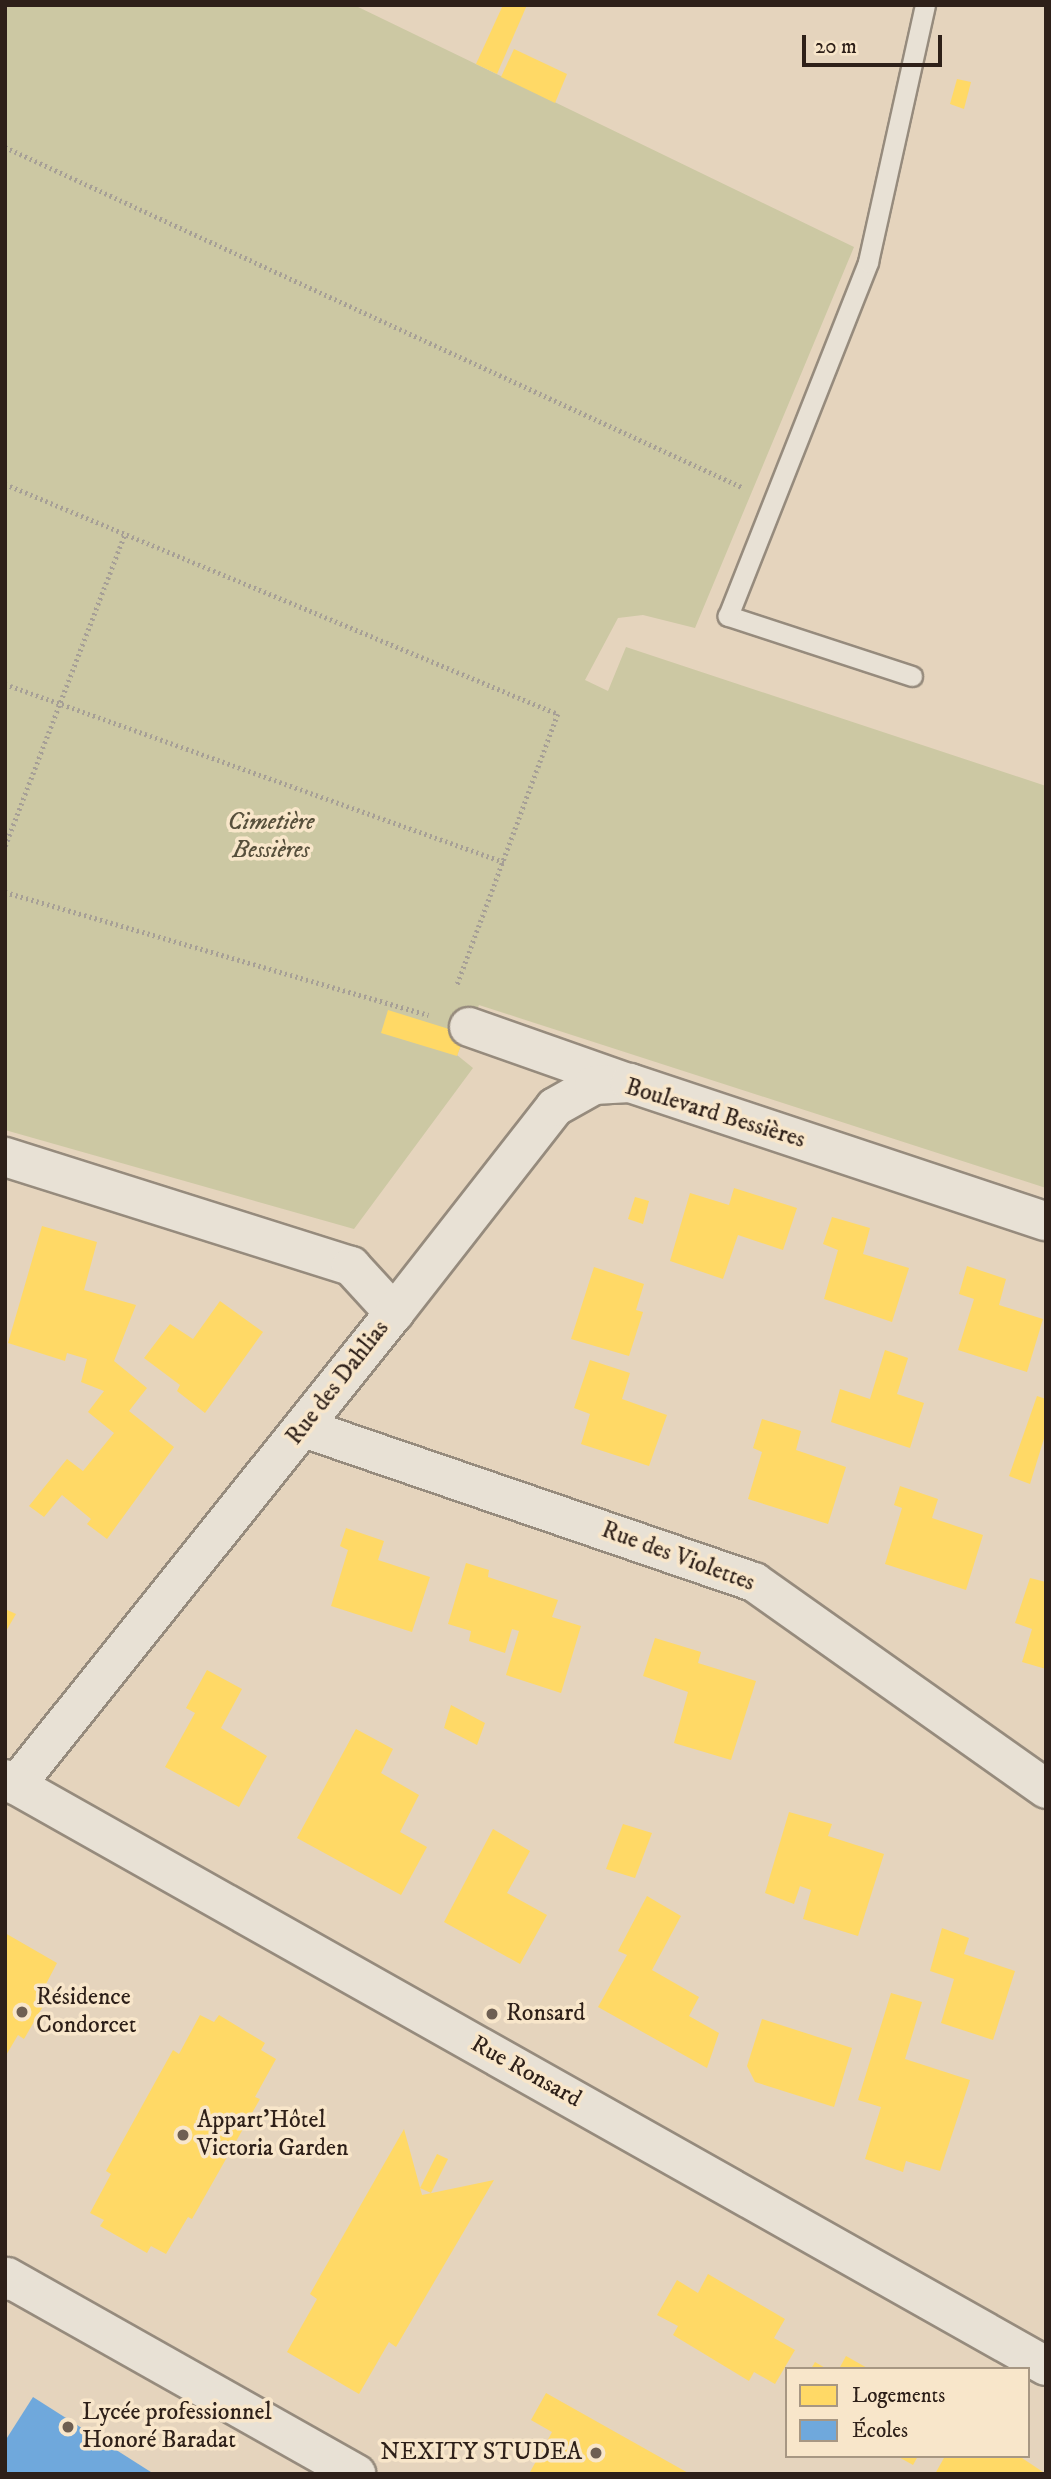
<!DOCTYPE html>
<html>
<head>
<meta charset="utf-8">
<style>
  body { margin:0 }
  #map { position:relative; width:1051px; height:2479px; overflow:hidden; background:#e5d4bd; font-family:"IM FELL DW Pica",serif }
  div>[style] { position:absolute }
  .green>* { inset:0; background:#ccc8a3 }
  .homes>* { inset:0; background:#ffd966 }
  .schools>* { inset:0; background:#6fa8dc }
  .path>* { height:4.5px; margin-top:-2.25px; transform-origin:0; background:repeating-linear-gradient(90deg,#a69f96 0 2px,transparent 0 5.5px) }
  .roads { filter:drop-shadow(2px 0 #968b7d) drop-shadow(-2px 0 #968b7d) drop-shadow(0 2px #968b7d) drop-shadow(0 -2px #968b7d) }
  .lane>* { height:19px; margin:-9.5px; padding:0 9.5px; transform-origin:9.5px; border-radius:9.5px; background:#e8e1d5 }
  .street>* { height:38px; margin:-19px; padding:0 19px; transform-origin:19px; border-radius:19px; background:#e8e1d5 }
  .dots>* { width:19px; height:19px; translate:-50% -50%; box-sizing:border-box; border:4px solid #f8e6ca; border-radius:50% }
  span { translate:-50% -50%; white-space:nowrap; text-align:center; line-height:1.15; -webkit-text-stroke:7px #f8e6ca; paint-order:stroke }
  .park-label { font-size:24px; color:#57503c; font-style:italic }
  .street-label { font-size:24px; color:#2e2019 }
  .poi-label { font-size:24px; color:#2e2019 }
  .left { translate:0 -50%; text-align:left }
  .right { translate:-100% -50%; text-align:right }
  .frame { position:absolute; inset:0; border:7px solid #2e2019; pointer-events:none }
  .legend { position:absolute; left:785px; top:2367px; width:245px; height:91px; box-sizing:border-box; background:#f8e6ca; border:2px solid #a79783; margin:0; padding:9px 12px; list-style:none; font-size:21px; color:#2e2019 }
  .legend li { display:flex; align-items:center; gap:14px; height:35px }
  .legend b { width:35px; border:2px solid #a79783 }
  .scale { position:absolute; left:802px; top:35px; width:140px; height:32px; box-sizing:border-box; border:4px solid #2e2019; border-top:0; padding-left:9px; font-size:21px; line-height:24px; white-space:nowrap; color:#2e2019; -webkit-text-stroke:5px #f8e6ca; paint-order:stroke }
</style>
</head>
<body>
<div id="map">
  <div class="green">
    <div style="clip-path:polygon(5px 5px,354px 5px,854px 247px,695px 628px,643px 615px,618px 618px,585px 680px,608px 691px,626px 647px,1046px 786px,1046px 1188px,479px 1005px,457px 1055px,473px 1068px,354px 1229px,5px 1130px)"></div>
  </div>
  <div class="homes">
    <div style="clip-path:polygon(503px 5px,527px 5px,497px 74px,476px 64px)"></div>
    <div style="clip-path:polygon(514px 49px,567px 74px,555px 103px,501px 77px)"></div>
    <div style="clip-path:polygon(957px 79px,971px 82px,964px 109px,950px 104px)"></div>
    <div style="clip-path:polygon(388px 1010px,465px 1034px,457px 1056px,381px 1033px)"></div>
    <div style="clip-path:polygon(734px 1188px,797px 1208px,783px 1250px,738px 1235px,723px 1279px,670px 1261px,690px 1193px,729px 1205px)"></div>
    <div style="clip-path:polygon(635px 1197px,649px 1201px,643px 1224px,628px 1219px)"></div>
    <div style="clip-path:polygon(832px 1217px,870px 1228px,863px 1254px,909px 1268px,892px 1322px,824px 1299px,838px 1250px,823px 1244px)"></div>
    <div style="clip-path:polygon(42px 1226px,97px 1242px,84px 1290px,136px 1305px,114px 1361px,147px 1388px,129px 1411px,174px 1447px,107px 1539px,87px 1524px,91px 1519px,62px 1495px,44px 1517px,29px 1506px,67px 1459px,83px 1471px,114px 1433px,88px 1412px,104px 1391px,81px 1382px,87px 1359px,67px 1353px,65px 1361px,8px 1343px)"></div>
    <div style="clip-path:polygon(967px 1266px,1006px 1279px,999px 1305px,1043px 1319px,1027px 1372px,958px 1350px,974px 1299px,959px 1294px)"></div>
    <div style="clip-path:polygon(594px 1267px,644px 1284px,636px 1310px,643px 1312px,629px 1356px,571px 1339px)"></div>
    <div style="clip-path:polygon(220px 1301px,263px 1332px,205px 1413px,177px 1391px,180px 1385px,144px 1358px,170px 1324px,193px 1339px)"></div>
    <div style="clip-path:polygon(885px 1350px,908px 1358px,897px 1394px,924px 1403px,910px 1448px,831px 1422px,840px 1389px,870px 1399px)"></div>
    <div style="clip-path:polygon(590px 1360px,630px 1373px,622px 1399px,667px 1415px,649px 1466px,581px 1444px,590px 1414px,574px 1408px)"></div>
    <div style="clip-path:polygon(1037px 1396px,1046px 1399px,1046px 1432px,1030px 1484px,1009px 1476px)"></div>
    <div style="clip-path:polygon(762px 1419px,801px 1431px,796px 1450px,846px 1467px,828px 1524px,748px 1499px,762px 1452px,753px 1448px)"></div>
    <div style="clip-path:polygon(900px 1486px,938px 1499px,932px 1518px,983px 1535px,966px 1590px,885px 1564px,902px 1508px,894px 1505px)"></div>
    <div style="clip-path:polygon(346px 1528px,384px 1541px,378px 1560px,430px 1577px,412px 1632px,331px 1606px,348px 1550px,340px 1546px)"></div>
    <div style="clip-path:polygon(466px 1563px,489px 1570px,488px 1577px,558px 1600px,552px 1617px,581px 1626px,561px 1693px,506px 1675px,519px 1631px,512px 1629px,505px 1653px,469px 1641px,471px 1631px,448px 1624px)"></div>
    <div style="clip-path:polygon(1030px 1578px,1046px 1582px,1046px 1669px,1022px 1662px,1032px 1629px,1015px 1623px)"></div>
    <div style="clip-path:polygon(5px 1609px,16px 1614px,5px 1633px)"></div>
    <div style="clip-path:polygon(655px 1638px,701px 1652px,698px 1663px,756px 1681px,731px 1760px,674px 1743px,688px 1692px,643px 1676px)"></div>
    <div style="clip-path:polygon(207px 1670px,242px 1689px,221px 1728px,267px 1756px,239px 1807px,165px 1767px,195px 1713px,186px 1708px)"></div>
    <div style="clip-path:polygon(451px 1705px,485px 1723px,477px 1745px,444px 1728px)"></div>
    <div style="clip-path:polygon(356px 1729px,393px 1749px,381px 1773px,419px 1795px,400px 1832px,427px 1847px,401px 1895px,297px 1838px)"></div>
    <div style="clip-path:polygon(789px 1812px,832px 1824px,828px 1836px,884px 1854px,858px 1936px,803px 1919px,811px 1890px,800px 1886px,794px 1904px,765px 1893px)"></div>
    <div style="clip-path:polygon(623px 1824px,652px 1833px,635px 1878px,606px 1869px)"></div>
    <div style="clip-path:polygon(493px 1829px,530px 1851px,507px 1893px,547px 1915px,520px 1964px,444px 1922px)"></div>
    <div style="clip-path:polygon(647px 1896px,681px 1916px,652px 1970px,699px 1997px,689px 2016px,719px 2033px,707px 2068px,598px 2007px,627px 1955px,618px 1951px)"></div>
    <div style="clip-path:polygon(942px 1928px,969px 1938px,964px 1954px,1015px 1971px,993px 2040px,941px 2023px,954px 1979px,930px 1971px)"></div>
    <div style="clip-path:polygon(5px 1933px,57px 1963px,46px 1984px,53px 1989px,24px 2039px,18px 2035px,5px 2057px)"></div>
    <div style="clip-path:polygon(891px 1993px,922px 2002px,905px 2059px,970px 2080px,940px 2171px,906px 2161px,903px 2172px,865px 2159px,881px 2107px,858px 2100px)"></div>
    <div style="clip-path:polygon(200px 2015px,214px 2022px,219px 2015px,265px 2043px,261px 2050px,276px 2059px,255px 2097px,260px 2099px,192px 2219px,188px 2217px,166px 2254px,151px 2246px,147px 2253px,100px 2226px,104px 2220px,90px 2213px,111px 2174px,106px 2171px,173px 2050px,179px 2054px)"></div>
    <div style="clip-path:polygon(762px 2019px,852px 2048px,834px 2107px,755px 2082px,747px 2066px)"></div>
    <div style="clip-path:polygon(404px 2129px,422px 2195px,494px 2180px,396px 2347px,389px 2342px,359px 2394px,287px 2352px,317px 2299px,310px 2294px)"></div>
    <div style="clip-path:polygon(437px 2154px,448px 2159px,431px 2193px,420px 2188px)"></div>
    <div style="clip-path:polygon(708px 2274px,785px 2319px,774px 2338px,795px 2350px,775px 2384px,754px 2372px,749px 2381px,673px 2335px,678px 2326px,657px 2315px,677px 2280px,698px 2293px)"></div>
    <div style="clip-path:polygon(846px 2356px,869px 2369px,839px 2369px)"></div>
    <div style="clip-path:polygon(815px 2362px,827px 2369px,811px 2369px)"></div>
    <div style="clip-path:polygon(546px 2393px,690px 2474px,529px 2474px,552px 2432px,531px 2420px)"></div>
    <div style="clip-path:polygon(897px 2456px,918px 2456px,913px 2465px)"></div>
    <div style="clip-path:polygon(945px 2456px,1019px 2456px,1046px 2474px,935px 2474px)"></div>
  </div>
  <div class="schools">
    <div style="clip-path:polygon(33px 2397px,154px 2474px,5px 2474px,5px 2441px)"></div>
  </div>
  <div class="path">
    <div style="left:5px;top:147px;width:812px;rotate:24.77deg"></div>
    <div style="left:5px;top:484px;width:599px;rotate:22.58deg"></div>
    <div style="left:558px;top:714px;width:290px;rotate:110.4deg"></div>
    <div style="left:5px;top:684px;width:530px;rotate:19.63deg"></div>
    <div style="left:5px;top:846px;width:334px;rotate:-69deg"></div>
    <div style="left:5px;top:892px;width:441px;rotate:16.2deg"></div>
  </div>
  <div class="roads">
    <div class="lane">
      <div style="left:912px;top:676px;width:194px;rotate:-161.9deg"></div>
      <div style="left:728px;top:616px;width:381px;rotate:-68.4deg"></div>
      <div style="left:868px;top:262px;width:263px;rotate:-77.5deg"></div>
    </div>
    <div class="street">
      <div style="left:469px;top:1027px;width:165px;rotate:19.4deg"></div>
      <div style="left:5px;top:1157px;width:363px;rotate:17.5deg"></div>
      <div style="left:351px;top:1266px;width:64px;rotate:47.5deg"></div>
      <div style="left:394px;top:1313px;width:605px;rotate:128.69deg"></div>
      <div style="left:394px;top:1313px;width:261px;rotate:-52deg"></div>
      <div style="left:555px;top:1107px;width:45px;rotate:-29.4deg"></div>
      <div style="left:594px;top:1085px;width:36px;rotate:-3deg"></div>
      <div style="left:630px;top:1083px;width:438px;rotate:18.4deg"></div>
      <div style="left:304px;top:1428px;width:476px;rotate:18.9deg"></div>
      <div style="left:754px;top:1582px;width:358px;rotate:35.3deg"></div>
      <div style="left:5px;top:1779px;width:1195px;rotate:29.42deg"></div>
      <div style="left:5px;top:2281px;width:4px;rotate:-63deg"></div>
      <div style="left:7px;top:2277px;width:401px;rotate:29.4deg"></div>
    </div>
  </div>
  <div class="dots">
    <div style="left:22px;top:2012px;background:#6e5f52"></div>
    <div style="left:492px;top:2014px;background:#6e5f52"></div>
    <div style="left:183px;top:2135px;background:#6e5f52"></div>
    <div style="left:68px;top:2427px;background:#6e5f52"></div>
    <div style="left:596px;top:2453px;background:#6e5f52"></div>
  </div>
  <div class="park-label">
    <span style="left:271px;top:837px">Cimetière<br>Bessières</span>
  </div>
  <div class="street-label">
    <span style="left:715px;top:1114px;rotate:17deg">Boulevard Bessières</span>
    <span style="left:338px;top:1383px;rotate:-52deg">Rue des Dahlias</span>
    <span style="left:678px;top:1557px;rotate:20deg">Rue des Violettes</span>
    <span style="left:526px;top:2072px;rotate:29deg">Rue Ronsard</span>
  </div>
  <div class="poi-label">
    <span class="left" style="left:36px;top:2012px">Résidence<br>Condorcet</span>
    <span class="left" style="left:506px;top:2014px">Ronsard</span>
    <span class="left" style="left:197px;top:2135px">Appart'Hôtel<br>Victoria Garden</span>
    <span class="left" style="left:82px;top:2427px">Lycée professionnel<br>Honoré Baradat</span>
    <span class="right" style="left:582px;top:2453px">NEXITY STUDEA</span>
  </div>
  <div class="frame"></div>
  <ul class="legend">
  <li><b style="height:19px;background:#ffd966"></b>Logements</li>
  <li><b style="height:19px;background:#6fa8dc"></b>Écoles</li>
  </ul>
  <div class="scale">20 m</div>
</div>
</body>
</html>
